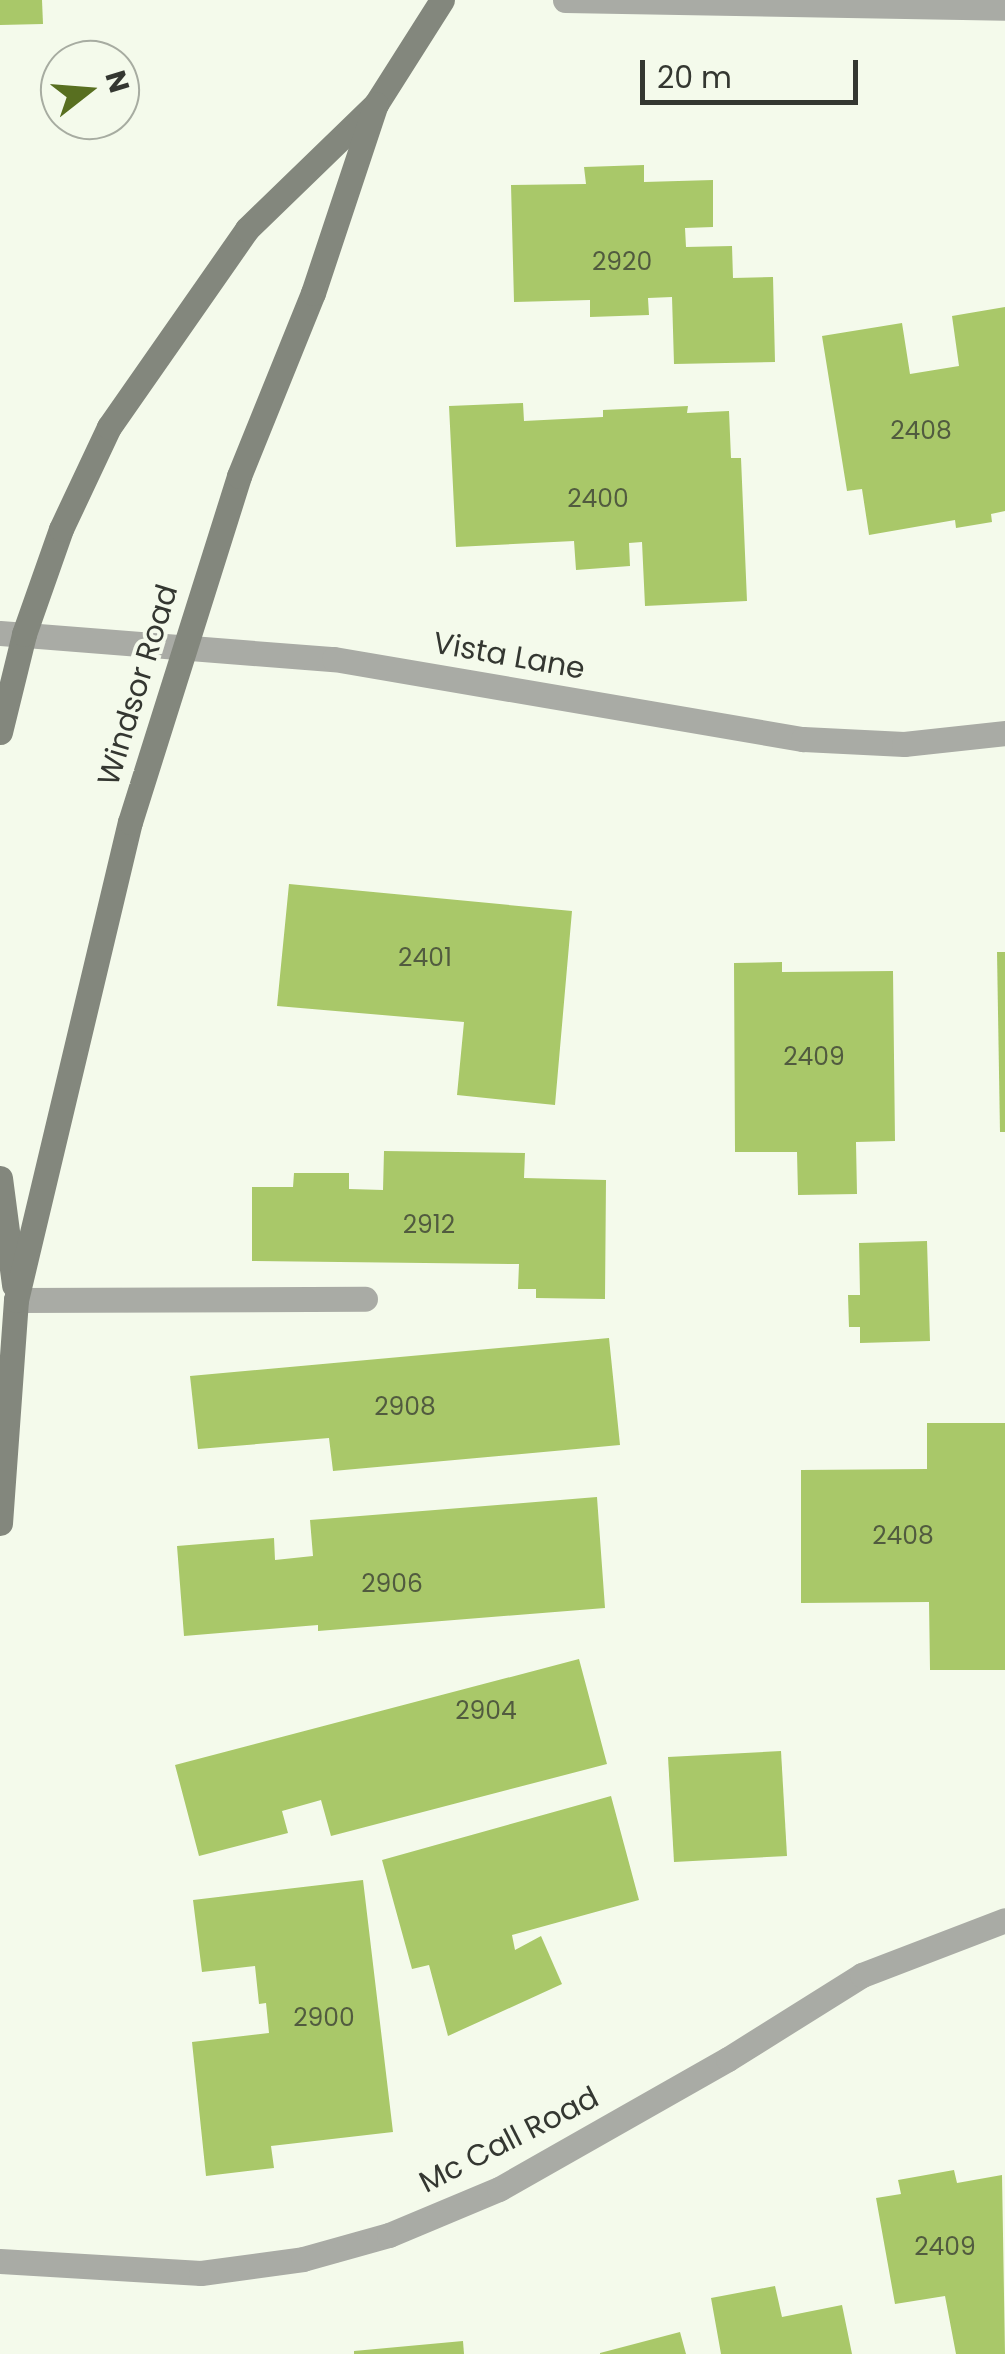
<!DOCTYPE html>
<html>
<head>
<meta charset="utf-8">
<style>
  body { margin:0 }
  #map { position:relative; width:1005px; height:2354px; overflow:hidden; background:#f4faeb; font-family:Poppins,sans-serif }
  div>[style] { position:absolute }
  .building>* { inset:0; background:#a9c869 }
  .lane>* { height:25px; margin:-12.5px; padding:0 12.5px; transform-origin:12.5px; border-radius:12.5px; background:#a9aba5 }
  .street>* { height:25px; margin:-12.5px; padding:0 12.5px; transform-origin:12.5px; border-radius:12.5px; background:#a9aba5 }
  .secondary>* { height:25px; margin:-12.5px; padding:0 12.5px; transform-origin:12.5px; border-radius:12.5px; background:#83877d }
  span { translate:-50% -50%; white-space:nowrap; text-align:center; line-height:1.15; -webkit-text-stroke:8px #f4faeb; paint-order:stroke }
  .number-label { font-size:25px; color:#515b3f }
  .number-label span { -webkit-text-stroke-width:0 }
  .street-label { font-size:30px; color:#343731 }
  .north { position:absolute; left:40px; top:40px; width:100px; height:100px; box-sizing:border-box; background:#f4faeb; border:2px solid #a7aca1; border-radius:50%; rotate:73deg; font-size:28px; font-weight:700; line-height:40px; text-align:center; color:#343731 }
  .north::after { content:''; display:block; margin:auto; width:35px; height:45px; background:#586f20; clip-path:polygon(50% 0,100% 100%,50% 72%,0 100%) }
  .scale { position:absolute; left:640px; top:60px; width:218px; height:45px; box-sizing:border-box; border:5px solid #343731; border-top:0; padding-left:12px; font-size:30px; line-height:35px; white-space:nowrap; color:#343731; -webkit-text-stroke:8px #f4faeb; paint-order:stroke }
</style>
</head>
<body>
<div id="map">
  <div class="building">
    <div style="clip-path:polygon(0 0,42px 0,43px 24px,0 25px)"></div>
    <div style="clip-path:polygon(644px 165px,644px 182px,713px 180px,713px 227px,685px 228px,686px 247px,732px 246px,733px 278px,773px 277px,775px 362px,674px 364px,672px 297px,648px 298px,649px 315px,590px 317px,590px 300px,514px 302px,511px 185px,586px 184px,584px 167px)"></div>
    <div style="clip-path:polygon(1005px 307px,1005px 511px,991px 514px,992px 522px,956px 528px,955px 520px,869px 535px,862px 489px,847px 491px,822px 336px,902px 323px,910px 374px,959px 366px,952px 316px)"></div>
    <div style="clip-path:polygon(523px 403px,524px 421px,603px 417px,603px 410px,688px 406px,687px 413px,729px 411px,731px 458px,741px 458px,747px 601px,645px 606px,642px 542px,629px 543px,630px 566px,576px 570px,574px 541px,456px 547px,449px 406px)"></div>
    <div style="clip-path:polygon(289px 884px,572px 911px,555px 1105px,457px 1095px,464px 1022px,277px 1006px)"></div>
    <div style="clip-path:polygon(997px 952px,1005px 952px,1005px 1132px,1000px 1132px)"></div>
    <div style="clip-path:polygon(782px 962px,782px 972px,893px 971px,895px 1141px,856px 1142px,857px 1194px,798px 1195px,797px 1152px,735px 1152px,734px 963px)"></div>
    <div style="clip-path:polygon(384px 1151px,525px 1153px,524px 1178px,606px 1180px,605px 1299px,536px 1298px,536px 1289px,518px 1289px,519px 1264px,252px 1261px,252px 1187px,293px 1187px,294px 1173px,349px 1173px,349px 1189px,383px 1190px)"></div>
    <div style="clip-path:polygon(927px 1241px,930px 1341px,860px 1343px,860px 1327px,849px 1327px,848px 1295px,860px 1295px,859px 1243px)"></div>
    <div style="clip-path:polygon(609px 1338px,620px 1445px,333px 1471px,329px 1438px,198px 1449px,190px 1376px)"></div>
    <div style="clip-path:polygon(927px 1423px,1005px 1423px,1005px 1670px,930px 1670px,929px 1602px,801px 1603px,801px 1470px,927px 1469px)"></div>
    <div style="clip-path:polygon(597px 1497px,605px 1608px,318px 1631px,318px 1625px,184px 1636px,177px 1546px,274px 1538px,275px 1560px,313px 1556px,310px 1520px)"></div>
    <div style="clip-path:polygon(579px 1659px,607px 1764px,331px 1836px,321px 1800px,282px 1811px,288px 1833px,199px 1856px,175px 1765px)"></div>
    <div style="clip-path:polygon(781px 1751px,787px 1856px,674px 1862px,668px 1757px)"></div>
    <div style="clip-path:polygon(611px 1796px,639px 1900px,512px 1935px,515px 1950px,541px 1936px,562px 1984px,448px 2036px,429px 1965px,412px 1969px,382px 1860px)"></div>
    <div style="clip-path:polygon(363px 1880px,393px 2132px,271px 2146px,274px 2168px,206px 2176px,192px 2042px,269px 2033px,266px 2003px,259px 2004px,255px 1966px,202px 1972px,193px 1900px)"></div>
    <div style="clip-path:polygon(954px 2170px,957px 2183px,1002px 2175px,1005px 2354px,956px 2354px,945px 2296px,895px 2304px,876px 2198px,901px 2194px,898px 2180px)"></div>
    <div style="clip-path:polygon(775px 2286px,782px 2317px,842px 2305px,852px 2354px,721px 2354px,711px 2298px)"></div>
    <div style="clip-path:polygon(680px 2332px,686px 2354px,600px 2354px,600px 2353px)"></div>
    <div style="clip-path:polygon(463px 2341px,464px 2354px,354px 2354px,354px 2351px)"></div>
  </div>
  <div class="lane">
    <div style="left:16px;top:1300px;width:349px;rotate:-0.2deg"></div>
  </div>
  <div class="street">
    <div style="left:565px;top:0;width:440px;rotate:1deg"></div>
    <div style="left:0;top:633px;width:335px;rotate:4.5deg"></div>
    <div style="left:334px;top:659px;width:476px;rotate:9.7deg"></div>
    <div style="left:803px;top:739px;width:101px;rotate:2.8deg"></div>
    <div style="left:904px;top:744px;width:102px;rotate:-6.2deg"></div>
    <div style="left:0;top:2261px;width:201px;rotate:3.4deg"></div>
    <div style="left:201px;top:2273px;width:103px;rotate:-7.8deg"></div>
    <div style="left:303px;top:2259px;width:89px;rotate:-15.6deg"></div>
    <div style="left:389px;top:2235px;width:119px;rotate:-22.7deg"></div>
    <div style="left:499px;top:2189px;width:263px;rotate:-29.6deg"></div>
    <div style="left:728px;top:2059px;width:158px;rotate:-32.1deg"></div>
    <div style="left:862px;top:1975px;width:153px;rotate:-21deg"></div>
  </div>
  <div class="secondary">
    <div style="left:0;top:732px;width:101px;rotate:-76.2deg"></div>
    <div style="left:24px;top:634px;width:111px;rotate:-70.6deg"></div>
    <div style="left:61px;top:529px;width:113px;rotate:-64.8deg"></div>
    <div style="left:109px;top:427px;width:241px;rotate:-55.1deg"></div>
    <div style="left:247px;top:229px;width:180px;rotate:-44.1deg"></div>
    <div style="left:376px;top:104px;width:123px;rotate:-57.6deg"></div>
    <div style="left:0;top:1178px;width:108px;rotate:82.5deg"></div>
    <div style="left:0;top:1523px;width:224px;rotate:-85.9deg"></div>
    <div style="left:16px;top:1300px;width:491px;rotate:-76.6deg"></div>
    <div style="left:130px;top:822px;width:363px;rotate:-72.5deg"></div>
    <div style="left:239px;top:476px;width:197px;rotate:-68deg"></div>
    <div style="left:313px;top:293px;width:199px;rotate:-71.6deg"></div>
  </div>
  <div class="number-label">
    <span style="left:622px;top:262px">2920</span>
    <span style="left:921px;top:431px">2408</span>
    <span style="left:598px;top:499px">2400</span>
    <span style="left:425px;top:958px">2401</span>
    <span style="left:814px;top:1057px">2409</span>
    <span style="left:429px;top:1225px">2912</span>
    <span style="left:405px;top:1407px">2908</span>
    <span style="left:903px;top:1536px">2408</span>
    <span style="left:392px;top:1584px">2906</span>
    <span style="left:486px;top:1711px">2904</span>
    <span style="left:324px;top:2018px">2900</span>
    <span style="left:945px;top:2247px">2409</span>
  </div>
  <div class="street-label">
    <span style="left:509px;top:656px;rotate:10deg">Vista Lane</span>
    <span style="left:138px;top:685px;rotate:-73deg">Windsor Road</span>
    <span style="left:509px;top:2140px;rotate:-27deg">Mc Call Road</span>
  </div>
  <div class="north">N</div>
  <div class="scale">20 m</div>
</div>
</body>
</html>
